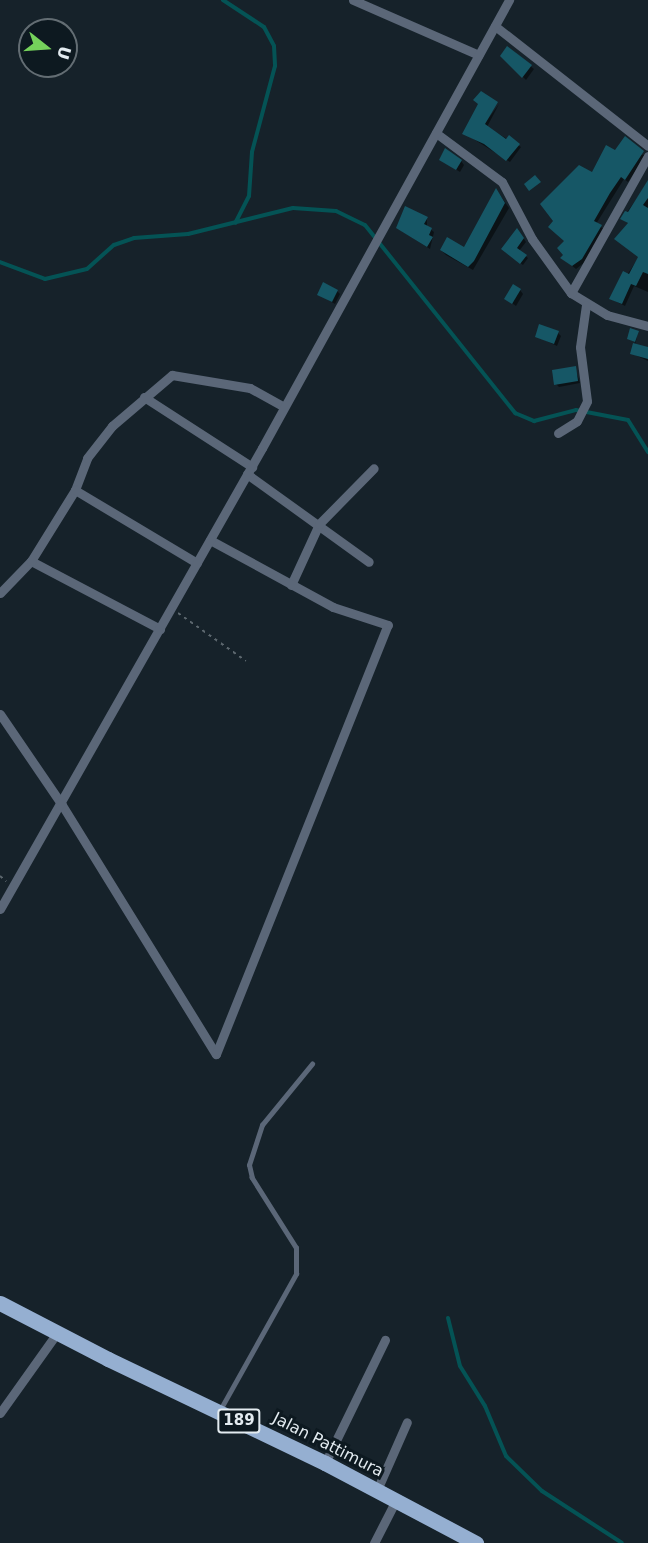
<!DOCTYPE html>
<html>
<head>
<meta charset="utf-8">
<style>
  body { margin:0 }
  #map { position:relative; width:648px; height:1543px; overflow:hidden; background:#16222a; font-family:"DejaVu Sans",sans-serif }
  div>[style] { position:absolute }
  .shadow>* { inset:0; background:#0007 }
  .stream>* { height:4px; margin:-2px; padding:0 2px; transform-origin:2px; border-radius:2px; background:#045355 }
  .building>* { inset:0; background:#165766 }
  .path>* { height:2px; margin-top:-1px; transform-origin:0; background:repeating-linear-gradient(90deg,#5c676e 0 3px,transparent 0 7.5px) }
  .lane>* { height:4.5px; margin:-2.25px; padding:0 2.25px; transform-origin:2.25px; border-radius:2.25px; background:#5b6778 }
  .street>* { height:9px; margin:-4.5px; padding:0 4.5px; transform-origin:4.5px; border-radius:4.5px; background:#5b6778 }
  .primary>* { height:15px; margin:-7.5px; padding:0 7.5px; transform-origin:7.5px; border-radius:7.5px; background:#95afd1 }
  span { translate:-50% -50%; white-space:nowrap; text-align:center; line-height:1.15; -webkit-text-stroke:6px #0d1920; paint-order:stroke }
  .shield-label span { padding:2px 4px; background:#0d1920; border:2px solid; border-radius:4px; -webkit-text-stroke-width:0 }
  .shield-label { font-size:15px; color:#e3ebf0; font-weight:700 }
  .street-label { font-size:16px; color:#e3ebf0 }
  .north { position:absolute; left:18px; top:18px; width:60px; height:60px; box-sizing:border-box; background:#0d1920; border:2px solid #636d73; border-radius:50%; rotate:107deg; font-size:16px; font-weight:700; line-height:24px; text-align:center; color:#e3ebf0 }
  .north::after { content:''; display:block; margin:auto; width:21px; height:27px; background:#75d25b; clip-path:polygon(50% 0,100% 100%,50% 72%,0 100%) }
</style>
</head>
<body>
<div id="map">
  <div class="shadow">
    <div style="clip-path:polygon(507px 48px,534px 69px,526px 80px,502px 56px)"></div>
    <div style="clip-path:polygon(481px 93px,496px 102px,480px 130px,499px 104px,487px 127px,521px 147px,510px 162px,464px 133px,480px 104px,475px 100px)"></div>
    <div style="clip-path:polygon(615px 152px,646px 155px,628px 182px,624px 179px,596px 224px,604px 229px,585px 262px,576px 269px,566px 261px,566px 241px,592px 174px)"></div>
    <div style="clip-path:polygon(441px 160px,461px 161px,464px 165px,460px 172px)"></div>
    <div style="clip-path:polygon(648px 183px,648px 292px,634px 286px,625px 306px,611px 299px,639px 257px,629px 224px,622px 219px)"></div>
    <div style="clip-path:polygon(500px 195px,509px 208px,473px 270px,446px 255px,441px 250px,465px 249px)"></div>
    <div style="clip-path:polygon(427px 218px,427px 227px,434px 232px,430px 249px,397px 228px)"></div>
    <div style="clip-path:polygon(520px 233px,526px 242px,519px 251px,528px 258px,523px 265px,505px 252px)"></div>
    <div style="clip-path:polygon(520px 290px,523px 294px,516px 306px,509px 301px)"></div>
    <div style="clip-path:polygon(337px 291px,340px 294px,335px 304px,318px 294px)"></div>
    <div style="clip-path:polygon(638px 332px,635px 345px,648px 349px,648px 361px,631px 353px,635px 342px,630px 340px)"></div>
    <div style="clip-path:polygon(558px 333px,561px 336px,557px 346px,536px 336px)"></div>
    <div style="clip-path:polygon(575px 368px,580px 383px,559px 387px,556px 384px)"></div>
  </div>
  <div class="stream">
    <div style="left:223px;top:0;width:49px;rotate:33.4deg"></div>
    <div style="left:264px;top:27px;width:21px;rotate:62deg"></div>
    <div style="left:274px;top:46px;width:20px;rotate:87deg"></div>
    <div style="left:275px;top:66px;width:89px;rotate:105deg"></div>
    <div style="left:252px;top:152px;width:44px;rotate:93.9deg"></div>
    <div style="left:249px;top:196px;width:30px;rotate:117deg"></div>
    <div style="left:0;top:262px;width:48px;rotate:20.7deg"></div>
    <div style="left:45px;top:279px;width:43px;rotate:-13.4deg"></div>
    <div style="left:87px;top:269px;width:36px;rotate:-42deg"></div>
    <div style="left:114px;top:245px;width:21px;rotate:-19deg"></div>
    <div style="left:134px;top:238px;width:54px;rotate:-4.2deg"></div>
    <div style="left:188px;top:234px;width:108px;rotate:-13.9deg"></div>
    <div style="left:293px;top:208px;width:43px;rotate:4deg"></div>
    <div style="left:336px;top:211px;width:32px;rotate:26deg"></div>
    <div style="left:365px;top:225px;width:241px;rotate:51.4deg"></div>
    <div style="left:515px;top:413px;width:21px;rotate:23deg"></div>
    <div style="left:534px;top:421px;width:43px;rotate:-14.7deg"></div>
    <div style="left:576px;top:410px;width:53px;rotate:10.9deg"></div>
    <div style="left:628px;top:420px;width:38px;rotate:58deg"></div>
    <div style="left:448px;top:1318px;width:49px;rotate:76deg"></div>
    <div style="left:460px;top:1366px;width:47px;rotate:58deg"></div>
    <div style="left:485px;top:1406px;width:54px;rotate:67.2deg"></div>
    <div style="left:506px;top:1456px;width:50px;rotate:44.2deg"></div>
    <div style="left:542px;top:1491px;width:95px;rotate:33deg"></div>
  </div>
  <div class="building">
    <div style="clip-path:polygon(507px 46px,532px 65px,522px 78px,500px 56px)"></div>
    <div style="clip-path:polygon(481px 91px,498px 102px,485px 124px,506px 139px,509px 135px,520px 144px,506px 161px,484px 144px,462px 134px,478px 104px,473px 100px)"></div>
    <div style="clip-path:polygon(625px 136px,644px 151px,625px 180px,621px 177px,610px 193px,594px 221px,602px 225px,582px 259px,572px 266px,560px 258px,563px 255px,557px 248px,564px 241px,548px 227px,553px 221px,540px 204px,579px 165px,592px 172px,606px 145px,615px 150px)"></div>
    <div style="clip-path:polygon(445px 148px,462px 160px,456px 170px,439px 160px)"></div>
    <div style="clip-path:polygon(535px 175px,541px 182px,529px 191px,524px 184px)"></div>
    <div style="clip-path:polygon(648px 180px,648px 198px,643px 205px,648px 208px,648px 274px,643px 272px,636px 286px,631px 284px,622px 304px,609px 299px,623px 271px,629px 274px,638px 257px,614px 239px,628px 223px,620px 219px,625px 211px,628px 212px)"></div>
    <div style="clip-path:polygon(496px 188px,505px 203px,474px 261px,468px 267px,440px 250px,447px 237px,464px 247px)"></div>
    <div style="clip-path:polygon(405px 206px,428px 217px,424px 224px,432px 228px,429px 235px,433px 237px,427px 247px,396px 228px)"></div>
    <div style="clip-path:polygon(517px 228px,524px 238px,517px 248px,527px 255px,520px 264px,501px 249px)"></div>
    <div style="clip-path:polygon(323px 282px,338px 290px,332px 302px,317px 295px)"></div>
    <div style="clip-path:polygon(513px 284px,521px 289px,512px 304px,504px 299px)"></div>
    <div style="clip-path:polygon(539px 324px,559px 331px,554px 344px,535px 337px)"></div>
    <div style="clip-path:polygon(630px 328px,639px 331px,635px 342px,627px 339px)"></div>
    <div style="clip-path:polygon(633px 343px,648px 347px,648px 359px,630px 354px)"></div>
    <div style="clip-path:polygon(576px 366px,578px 381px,554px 385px,552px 370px)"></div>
  </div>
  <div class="path">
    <div style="left:178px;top:613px;width:83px;rotate:35.2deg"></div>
    <div style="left:0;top:876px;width:8px;rotate:40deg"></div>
  </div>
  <div class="lane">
    <div style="left:220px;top:1410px;width:156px;rotate:-60.8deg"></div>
    <div style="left:296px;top:1274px;width:26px;rotate:-90deg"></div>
    <div style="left:296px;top:1248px;width:83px;rotate:-122.2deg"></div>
    <div style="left:252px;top:1178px;width:13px;rotate:-103deg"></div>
    <div style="left:249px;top:1165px;width:42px;rotate:-72deg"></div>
    <div style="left:262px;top:1125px;width:79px;rotate:-50.7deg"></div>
  </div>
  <div class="street">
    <div style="left:353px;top:0;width:137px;rotate:23.6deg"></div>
    <div style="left:495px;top:26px;width:194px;rotate:38.1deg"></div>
    <div style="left:436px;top:133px;width:82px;rotate:36.6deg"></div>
    <div style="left:502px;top:182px;width:64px;rotate:62.2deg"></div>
    <div style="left:532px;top:239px;width:67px;rotate:54.2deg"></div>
    <div style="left:571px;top:293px;width:42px;rotate:31.4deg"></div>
    <div style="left:607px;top:315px;width:42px;rotate:15deg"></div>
    <div style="left:571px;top:293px;width:157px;rotate:-60.7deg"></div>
    <div style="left:144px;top:397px;width:129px;rotate:32.9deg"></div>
    <div style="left:558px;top:433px;width:22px;rotate:-32deg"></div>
    <div style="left:577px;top:421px;width:22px;rotate:-63deg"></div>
    <div style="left:587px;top:401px;width:54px;rotate:-97.4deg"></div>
    <div style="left:580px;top:347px;width:42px;rotate:-81.9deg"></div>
    <div style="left:247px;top:474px;width:150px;rotate:35.8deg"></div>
    <div style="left:75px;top:490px;width:34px;rotate:-69deg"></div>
    <div style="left:87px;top:458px;width:41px;rotate:-52deg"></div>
    <div style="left:112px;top:426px;width:79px;rotate:-40.4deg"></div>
    <div style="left:172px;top:375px;width:79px;rotate:9.5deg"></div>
    <div style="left:250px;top:388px;width:39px;rotate:29deg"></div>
    <div style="left:31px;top:561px;width:146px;rotate:27.8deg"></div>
    <div style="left:291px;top:585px;width:67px;rotate:-65.3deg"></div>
    <div style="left:319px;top:524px;width:78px;rotate:-45.5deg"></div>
    <div style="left:0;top:593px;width:45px;rotate:-45.9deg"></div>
    <div style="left:31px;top:561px;width:84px;rotate:-58.2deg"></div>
    <div style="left:75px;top:490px;width:142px;rotate:30.9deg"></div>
    <div style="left:0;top:714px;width:110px;rotate:55.7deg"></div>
    <div style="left:62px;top:805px;width:293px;rotate:58.3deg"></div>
    <div style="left:216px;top:1054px;width:462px;rotate:-68.2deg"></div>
    <div style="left:388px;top:625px;width:58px;rotate:-161.9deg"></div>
    <div style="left:333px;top:607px;width:140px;rotate:-151.4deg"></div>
    <div style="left:0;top:909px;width:530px;rotate:-60.39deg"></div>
    <div style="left:262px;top:448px;width:512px;rotate:-61.13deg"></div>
    <div style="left:0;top:1413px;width:98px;rotate:-54.5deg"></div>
    <div style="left:325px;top:1463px;width:137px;rotate:-64deg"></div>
    <div style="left:377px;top:1490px;width:74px;rotate:-66.2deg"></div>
    <div style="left:374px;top:1543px;width:48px;rotate:-62.9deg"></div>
  </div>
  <div class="primary">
    <div style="left:0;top:1303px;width:122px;rotate:27.4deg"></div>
    <div style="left:108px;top:1359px;width:241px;rotate:25.6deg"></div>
    <div style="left:325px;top:1463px;width:171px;rotate:27.9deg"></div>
  </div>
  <div class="shield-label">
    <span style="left:239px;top:1421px">189</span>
  </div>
  <div class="street-label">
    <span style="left:328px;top:1445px;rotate:27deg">Jalan Pattimura</span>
  </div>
  <div class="north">U</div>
</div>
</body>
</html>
